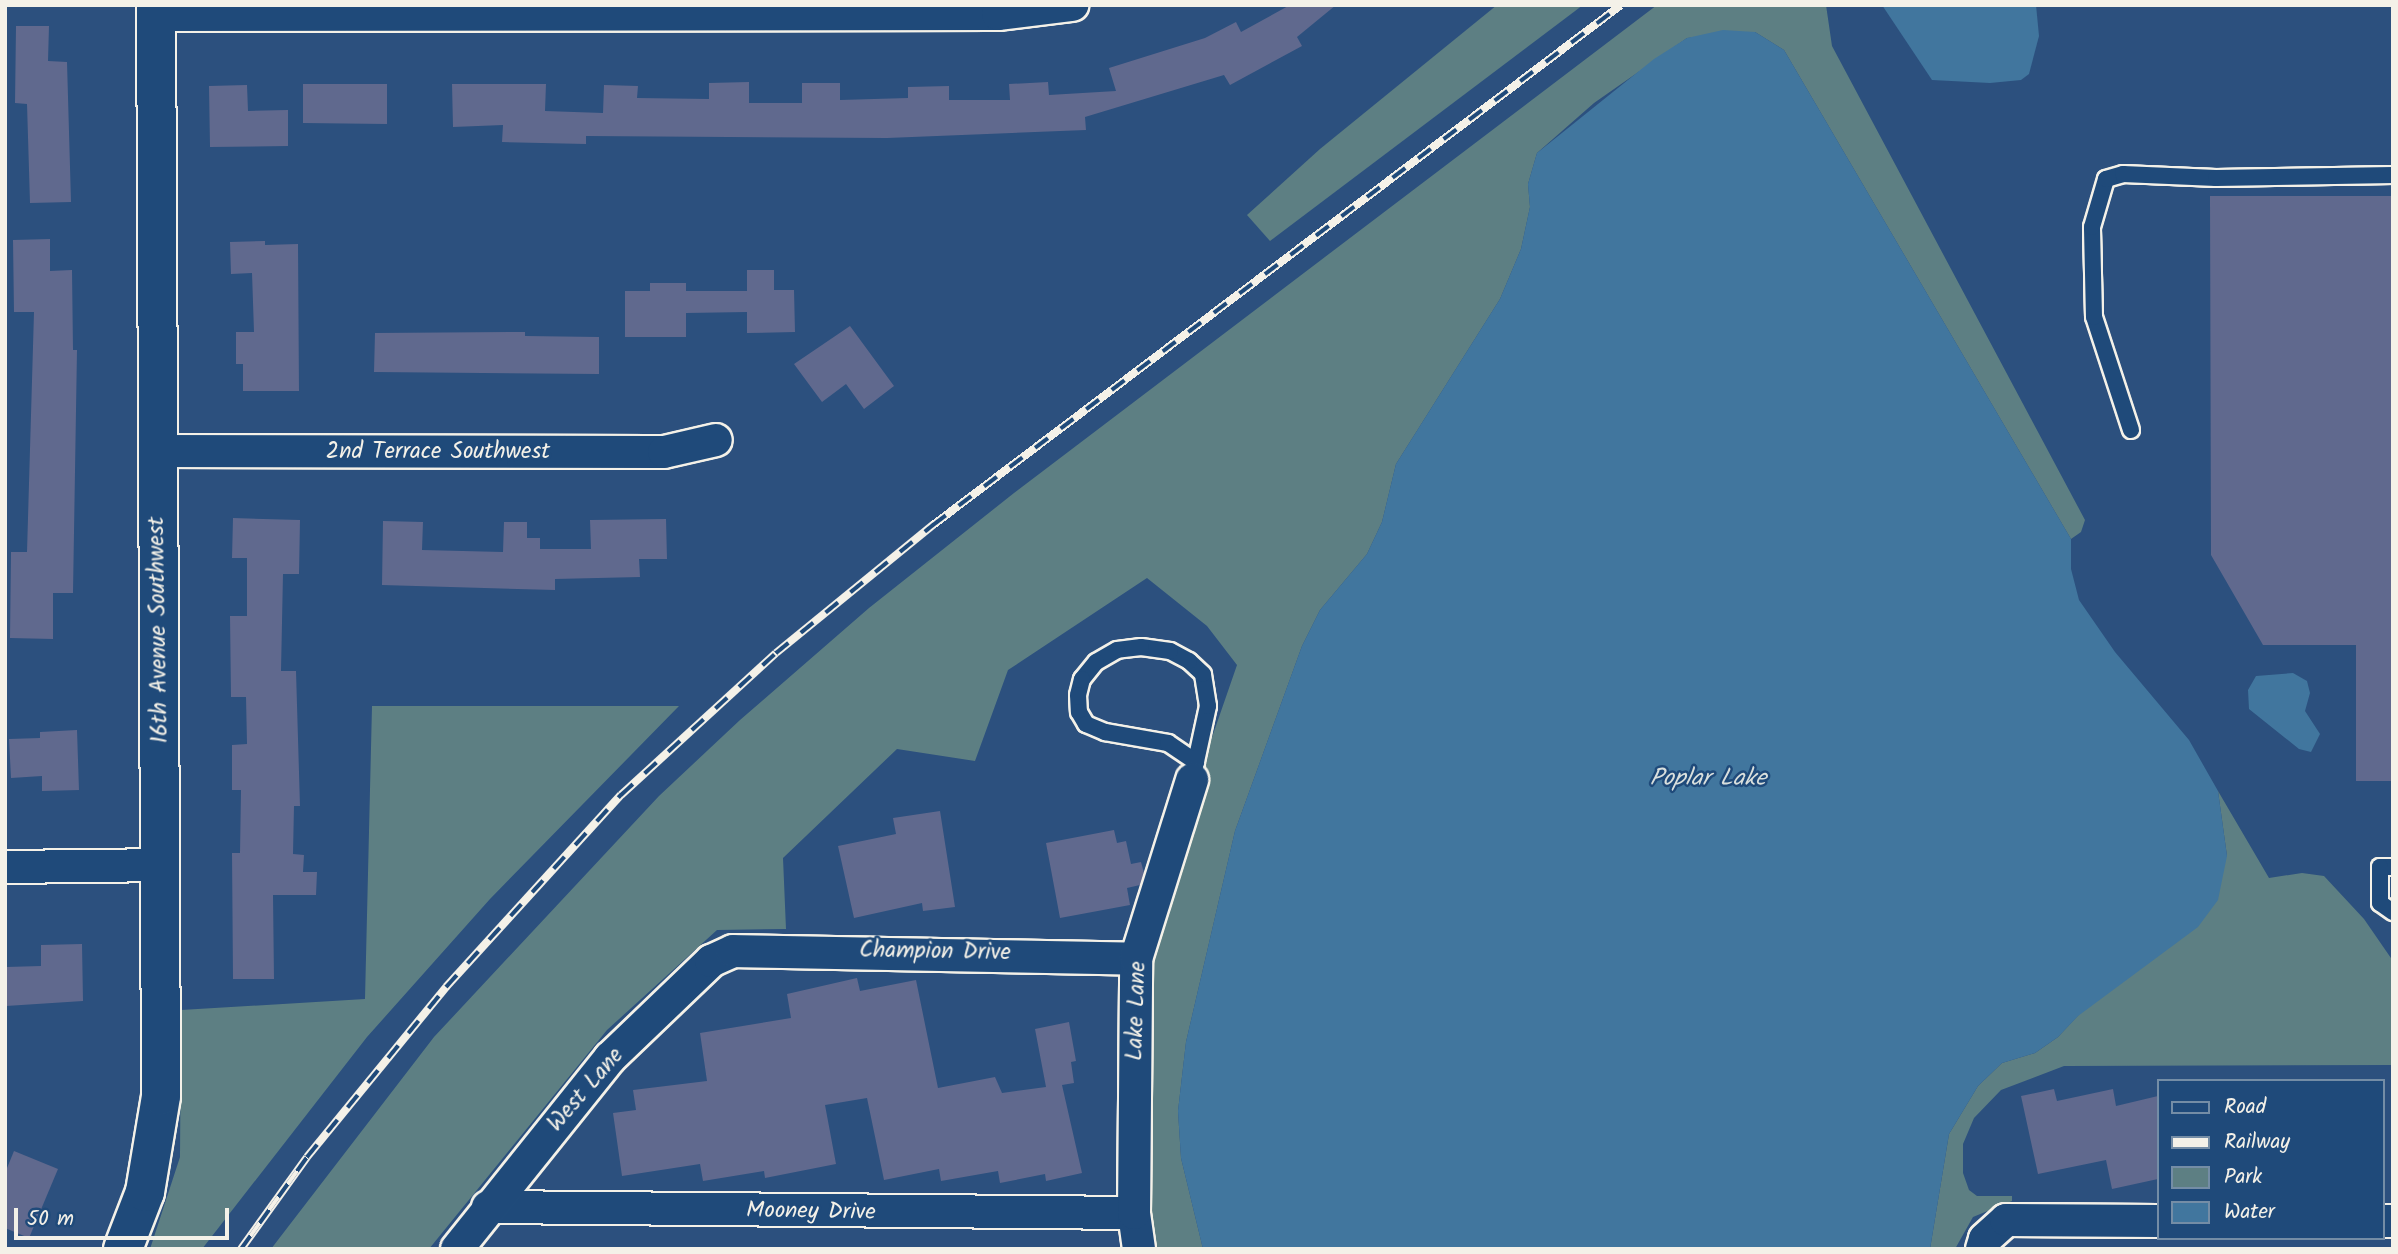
<!DOCTYPE html>
<html>
<head>
<meta charset="utf-8">
<style>
  body { margin:0 }
  #map { position:relative; width:2398px; height:1254px; overflow:hidden; background:#2c507e; font-family:Kalam,sans-serif }
  div>[style] { position:absolute }
  .green>* { inset:0; background:#5d7f83 }
  .water>* { inset:0; background:#41769e }
  .building>* { inset:0; background:#60698e }
  .roads { filter:drop-shadow(2px 0 #f4f1e8) drop-shadow(-2px 0 #f4f1e8) drop-shadow(0 2px #f4f1e8) drop-shadow(0 -2px #f4f1e8) }
  .service>* { height:16px; margin:-8px; padding:0 8px; transform-origin:8px; border-radius:8px; background:#1f4a7a }
  .minor>* { height:32px; margin:-16px; padding:0 16px; transform-origin:16px; border-radius:16px; background:#1f4a7a }
  .tertiary>* { height:38px; margin:-19px; padding:0 19px; transform-origin:19px; border-radius:19px; background:#1f4a7a }
  .rail>* { height:8px; margin-top:-4px; transform-origin:0; background:repeating-linear-gradient(90deg,#1f4a7a 0 16px,#f4f1e8 0 32px); box-sizing:border-box; border-block:2px solid #f4f1e8 }
  span { translate:-50% -50%; white-space:nowrap; text-align:center; line-height:1.15; -webkit-text-stroke:5px #1f4a7a; paint-order:stroke }
  .street-label { font-size:23px; color:#f4f1e8 }
  .water-label { font-size:24px; color:#d9dfdd; font-style:italic }
  .frame { position:absolute; inset:0; border:7px solid #f4f1e8; pointer-events:none }
  .legend { position:absolute; left:2157px; top:1079px; width:228px; height:161px; box-sizing:border-box; background:#1f4a7a; border:2px solid #748da6; margin:0; padding:9px 12px; list-style:none; font-size:21px; color:#f4f1e8 }
  .legend li { display:flex; align-items:center; gap:14px; height:35px }
  .legend b { width:35px; border:2px solid #748da6 }
  .scale { position:absolute; left:14px; top:1208px; width:215px; height:32px; box-sizing:border-box; border:4px solid #f4f1e8; border-top:0; padding-left:9px; font-size:21px; line-height:24px; white-space:nowrap; color:#f4f1e8; -webkit-text-stroke:5px #1f4a7a; paint-order:stroke }
</style>
</head>
<body>
<div id="map">
  <div class="green">
    <div style="clip-path:polygon(1497px 5px,1583px 5px,1270px 241px,1247px 215px,1320px 149px)"></div>
    <div style="clip-path:polygon(1657px 5px,1826px 5px,1832px 46px,2085px 520px,2081px 532px,2071px 539px,1784px 50px,1755px 32px,1687px 38px,1594px 103px,1537px 153px,1528px 184px,1530px 207px,1521px 249px,1500px 299px,1396px 464px,1382px 522px,1367px 554px,1320px 610px,1302px 646px,1235px 831px,1186px 1042px,1178px 1111px,1181px 1158px,1203px 1249px,1154px 1249px,1148px 1188px,1150px 966px,1210px 743px,1237px 665px,1207px 626px,1147px 578px,1008px 670px,975px 761px,897px 749px,783px 858px,786px 929px,717px 930px,607px 1030px,429px 1249px,271px 1249px,434px 1037px,659px 796px,740px 720px,869px 608px,1014px 493px)"></div>
    <div style="clip-path:polygon(372px 706px,679px 706px,490px 899px,367px 1037px,202px 1249px,150px 1249px,180px 1157px,181px 1010px,365px 999px)"></div>
    <div style="clip-path:polygon(2218px 791px,2269px 878px,2302px 873px,2324px 876px,2364px 919px,2393px 961px,2393px 1065px,2064px 1066px,2001px 1090px,1974px 1118px,1963px 1144px,1963px 1173px,1969px 1190px,1977px 1196px,2012px 1196px,2012px 1201px,1973px 1217px,1955px 1249px,1930px 1249px,1949px 1134px,1978px 1086px,2002px 1063px,2035px 1053px,2058px 1037px,2227px 856px)"></div>
  </div>
  <div class="water">
    <div style="clip-path:polygon(1882px 5px,2036px 5px,2039px 36px,2029px 74px,2021px 80px,1990px 83px,1932px 80px)"></div>
    <div style="clip-path:polygon(1723px 30px,1755px 32px,1784px 50px,2071px 539px,2071px 569px,2079px 600px,2115px 652px,2189px 740px,2218px 791px,2227px 856px,2218px 900px,2198px 927px,2078px 1016px,2058px 1037px,2035px 1053px,2002px 1063px,1978px 1086px,1949px 1134px,1930px 1249px,1203px 1249px,1181px 1158px,1178px 1111px,1186px 1042px,1235px 831px,1302px 646px,1320px 610px,1367px 554px,1382px 522px,1396px 464px,1500px 299px,1521px 249px,1530px 207px,1528px 184px,1537px 153px,1654px 59px,1687px 38px)"></div>
    <div style="clip-path:polygon(2293px 673px,2307px 681px,2310px 693px,2305px 711px,2320px 734px,2311px 752px,2299px 749px,2249px 709px,2248px 690px,2256px 676px)"></div>
  </div>
  <div class="building">
    <div style="clip-path:polygon(1290px 5px,1336px 5px,1297px 37px,1302px 46px,1230px 85px,1224px 75px,1085px 117px,1086px 130px,887px 138px,586px 136px,586px 144px,502px 142px,503px 125px,453px 127px,452px 84px,546px 84px,545px 111px,603px 113px,604px 85px,638px 86px,637px 98px,709px 99px,709px 83px,749px 82px,749px 103px,802px 103px,802px 83px,840px 83px,840px 100px,908px 98px,908px 87px,949px 86px,949px 100px,1010px 100px,1009px 84px,1048px 82px,1049px 95px,1116px 91px,1109px 68px,1205px 38px,1236px 22px,1241px 32px)"></div>
    <div style="clip-path:polygon(16px 26px,49px 26px,48px 61px,67px 62px,71px 202px,30px 203px,27px 104px,15px 103px)"></div>
    <div style="clip-path:polygon(303px 84px,387px 84px,387px 124px,303px 123px)"></div>
    <div style="clip-path:polygon(247px 85px,248px 111px,288px 110px,288px 146px,210px 147px,209px 86px)"></div>
    <div style="clip-path:polygon(2210px 196px,2393px 196px,2393px 781px,2356px 781px,2356px 645px,2263px 645px,2211px 555px)"></div>
    <div style="clip-path:polygon(50px 239px,50px 271px,72px 270px,73px 350px,77px 350px,73px 593px,53px 593px,53px 639px,10px 638px,11px 552px,27px 552px,34px 312px,14px 312px,13px 240px)"></div>
    <div style="clip-path:polygon(265px 241px,265px 245px,298px 244px,299px 391px,243px 391px,243px 364px,236px 364px,236px 332px,254px 332px,252px 273px,231px 274px,230px 242px)"></div>
    <div style="clip-path:polygon(747px 270px,774px 270px,774px 290px,794px 290px,795px 332px,747px 333px,747px 312px,686px 313px,686px 337px,625px 337px,625px 291px,650px 291px,650px 283px,686px 283px,686px 291px,747px 291px)"></div>
    <div style="clip-path:polygon(850px 326px,894px 386px,864px 409px,846px 384px,822px 402px,794px 364px)"></div>
    <div style="clip-path:polygon(525px 332px,525px 336px,599px 337px,599px 374px,374px 372px,375px 333px)"></div>
    <div style="clip-path:polygon(233px 518px,300px 520px,299px 574px,283px 574px,281px 671px,296px 671px,300px 806px,294px 806px,293px 854px,304px 855px,303px 872px,317px 872px,316px 895px,273px 895px,274px 979px,233px 979px,232px 853px,240px 853px,241px 790px,232px 790px,232px 745px,247px 744px,246px 697px,231px 697px,230px 616px,247px 616px,247px 558px,232px 558px)"></div>
    <div style="clip-path:polygon(666px 519px,667px 559px,639px 559px,640px 577px,555px 579px,555px 590px,382px 585px,383px 521px,423px 522px,422px 550px,503px 552px,504px 522px,527px 522px,527px 538px,540px 538px,540px 549px,591px 549px,590px 520px)"></div>
    <div style="clip-path:polygon(77px 730px,79px 790px,42px 791px,42px 776px,11px 778px,9px 739px,40px 738px,40px 732px)"></div>
    <div style="clip-path:polygon(940px 811px,955px 907px,923px 911px,922px 903px,854px 918px,838px 846px,896px 834px,893px 818px)"></div>
    <div style="clip-path:polygon(1114px 830px,1117px 843px,1126px 841px,1131px 864px,1141px 862px,1144px 873px,1140px 885px,1127px 888px,1130px 905px,1060px 918px,1046px 843px)"></div>
    <div style="clip-path:polygon(82px 944px,83px 1001px,6px 1006px,6px 967px,41px 966px,41px 945px)"></div>
    <div style="clip-path:polygon(857px 978px,860px 991px,916px 980px,938px 1088px,995px 1077px,1002px 1093px,1046px 1087px,1035px 1029px,1069px 1022px,1076px 1061px,1071px 1062px,1074px 1083px,1062px 1085px,1082px 1173px,1046px 1181px,1045px 1174px,1000px 1183px,998px 1171px,941px 1181px,939px 1169px,884px 1180px,867px 1098px,825px 1105px,836px 1164px,765px 1178px,764px 1171px,703px 1181px,700px 1164px,622px 1176px,613px 1113px,636px 1110px,633px 1090px,707px 1081px,700px 1033px,791px 1018px,787px 994px)"></div>
    <div style="clip-path:polygon(2054px 1089px,2057px 1101px,2113px 1089px,2116px 1106px,2158px 1096px,2158px 1179px,2112px 1189px,2106px 1160px,2038px 1174px,2021px 1096px)"></div>
    <div style="clip-path:polygon(14px 1151px,58px 1169px,29px 1238px,5px 1228px,5px 1173px)"></div>
  </div>
  <div class="roads">
    <div class="service">
      <div style="left:2131px;top:430px;width:119px;rotate:-108.1deg"></div>
      <div style="left:2094px;top:317px;width:90px;rotate:-91.3deg"></div>
      <div style="left:2092px;top:227px;width:50px;rotate:-73.7deg"></div>
      <div style="left:2106px;top:179px;width:18px;rotate:-16deg"></div>
      <div style="left:2123px;top:174px;width:93px;rotate:2.5deg"></div>
      <div style="left:2216px;top:178px;width:177px;rotate:-1deg"></div>
      <div style="left:1192px;top:780px;width:76px;rotate:-77.8deg"></div>
      <div style="left:1208px;top:706px;width:32px;rotate:-99deg"></div>
      <div style="left:1203px;top:674px;width:19px;rotate:-137deg"></div>
      <div style="left:1189px;top:661px;width:21px;rotate:-152deg"></div>
      <div style="left:1170px;top:651px;width:29px;rotate:-172deg"></div>
      <div style="left:1141px;top:647px;width:24px;rotate:173deg"></div>
      <div style="left:1117px;top:650px;width:24px;rotate:150deg"></div>
      <div style="left:1096px;top:662px;width:22px;rotate:129deg"></div>
      <div style="left:1082px;top:679px;width:16px;rotate:104deg"></div>
      <div style="left:1078px;top:695px;width:17px;rotate:87deg"></div>
      <div style="left:1079px;top:712px;width:14px;rotate:60deg"></div>
      <div style="left:1086px;top:724px;width:21px;rotate:23deg"></div>
      <div style="left:1105px;top:732px;width:64px;rotate:9.9deg"></div>
      <div style="left:1168px;top:743px;width:34px;rotate:34deg"></div>
      <div style="left:2393px;top:867px;width:13px;rotate:180deg"></div>
      <div style="left:2380px;top:867px;width:36px;rotate:90deg"></div>
      <div style="left:2380px;top:903px;width:16px;rotate:35deg"></div>
    </div>
    <div class="minor">
      <div style="left:156px;top:15px;width:842px;rotate:-0.07deg"></div>
      <div style="left:998px;top:14px;width:75px;rotate:-6.9deg"></div>
      <div style="left:158px;top:451px;width:506px;rotate:0.11deg"></div>
      <div style="left:664px;top:452px;width:53px;rotate:-13deg"></div>
      <div style="left:5px;top:867px;width:157px;rotate:-0.7deg"></div>
      <div style="left:488px;top:1207px;width:646px;rotate:0.53deg"></div>
      <div style="left:2382px;top:1221px;width:11px"></div>
      <div style="left:457px;top:1249px;width:245px;rotate:-51.3deg"></div>
      <div style="left:610px;top:1058px;width:140px;rotate:-43.8deg"></div>
      <div style="left:711px;top:961px;width:24px;rotate:-24deg"></div>
      <div style="left:733px;top:951px;width:403px;rotate:1.1deg"></div>
      <div style="left:1139px;top:1249px;width:36px;rotate:-98deg"></div>
      <div style="left:1134px;top:1213px;width:254px;rotate:-89.5deg"></div>
      <div style="left:1136px;top:959px;width:188px;rotate:-72.6deg"></div>
      <div style="left:1982px;top:1249px;width:10px;rotate:-73deg"></div>
      <div style="left:1985px;top:1239px;width:28px;rotate:-42deg"></div>
      <div style="left:2006px;top:1220px;width:152px;rotate:0.4deg"></div>
    </div>
    <div class="tertiary">
      <div style="left:123px;top:1249px;width:61px;rotate:-68.9deg"></div>
      <div style="left:145px;top:1192px;width:97px;rotate:-80.5deg"></div>
      <div style="left:161px;top:1096px;width:1091px;rotate:-90.26deg"></div>
    </div>
  </div>
  <div class="rail">
    <div style="left:241px;top:1249px;width:113px;rotate:-54.3deg"></div>
    <div style="left:307px;top:1157px;width:220px;rotate:-50.7deg"></div>
    <div style="left:446px;top:987px;width:260px;rotate:-47.7deg"></div>
    <div style="left:621px;top:795px;width:210px;rotate:-42.5deg"></div>
    <div style="left:776px;top:653px;width:203px;rotate:-39.2deg"></div>
    <div style="left:933px;top:525px;width:862px;rotate:-37.08deg"></div>
  </div>
  <div class="street-label">
    <span style="left:438px;top:452px">2nd Terrace Southwest</span>
    <span style="left:159px;top:630px;rotate:-91deg">16th Avenue Southwest</span>
    <span style="left:935px;top:952px;rotate:1deg">Champion Drive</span>
    <span style="left:1137px;top:1011px;rotate:-88deg">Lake Lane</span>
    <span style="left:586px;top:1090px;rotate:-49deg">West Lane</span>
    <span style="left:811px;top:1212px;rotate:1deg">Mooney Drive</span>
  </div>
  <div class="water-label">
    <span style="left:1708px;top:779px">Poplar Lake</span>
  </div>
  <div class="frame"></div>
  <ul class="legend">
  <li><b style="height:9px;background:#1f4a7a"></b>Road</li>
  <li><b style="height:9px;background:#f4f1e8"></b>Railway</li>
  <li><b style="height:19px;background:#5d7f83"></b>Park</li>
  <li><b style="height:19px;background:#41769e"></b>Water</li>
  </ul>
  <div class="scale">50 m</div>
</div>
</body>
</html>
